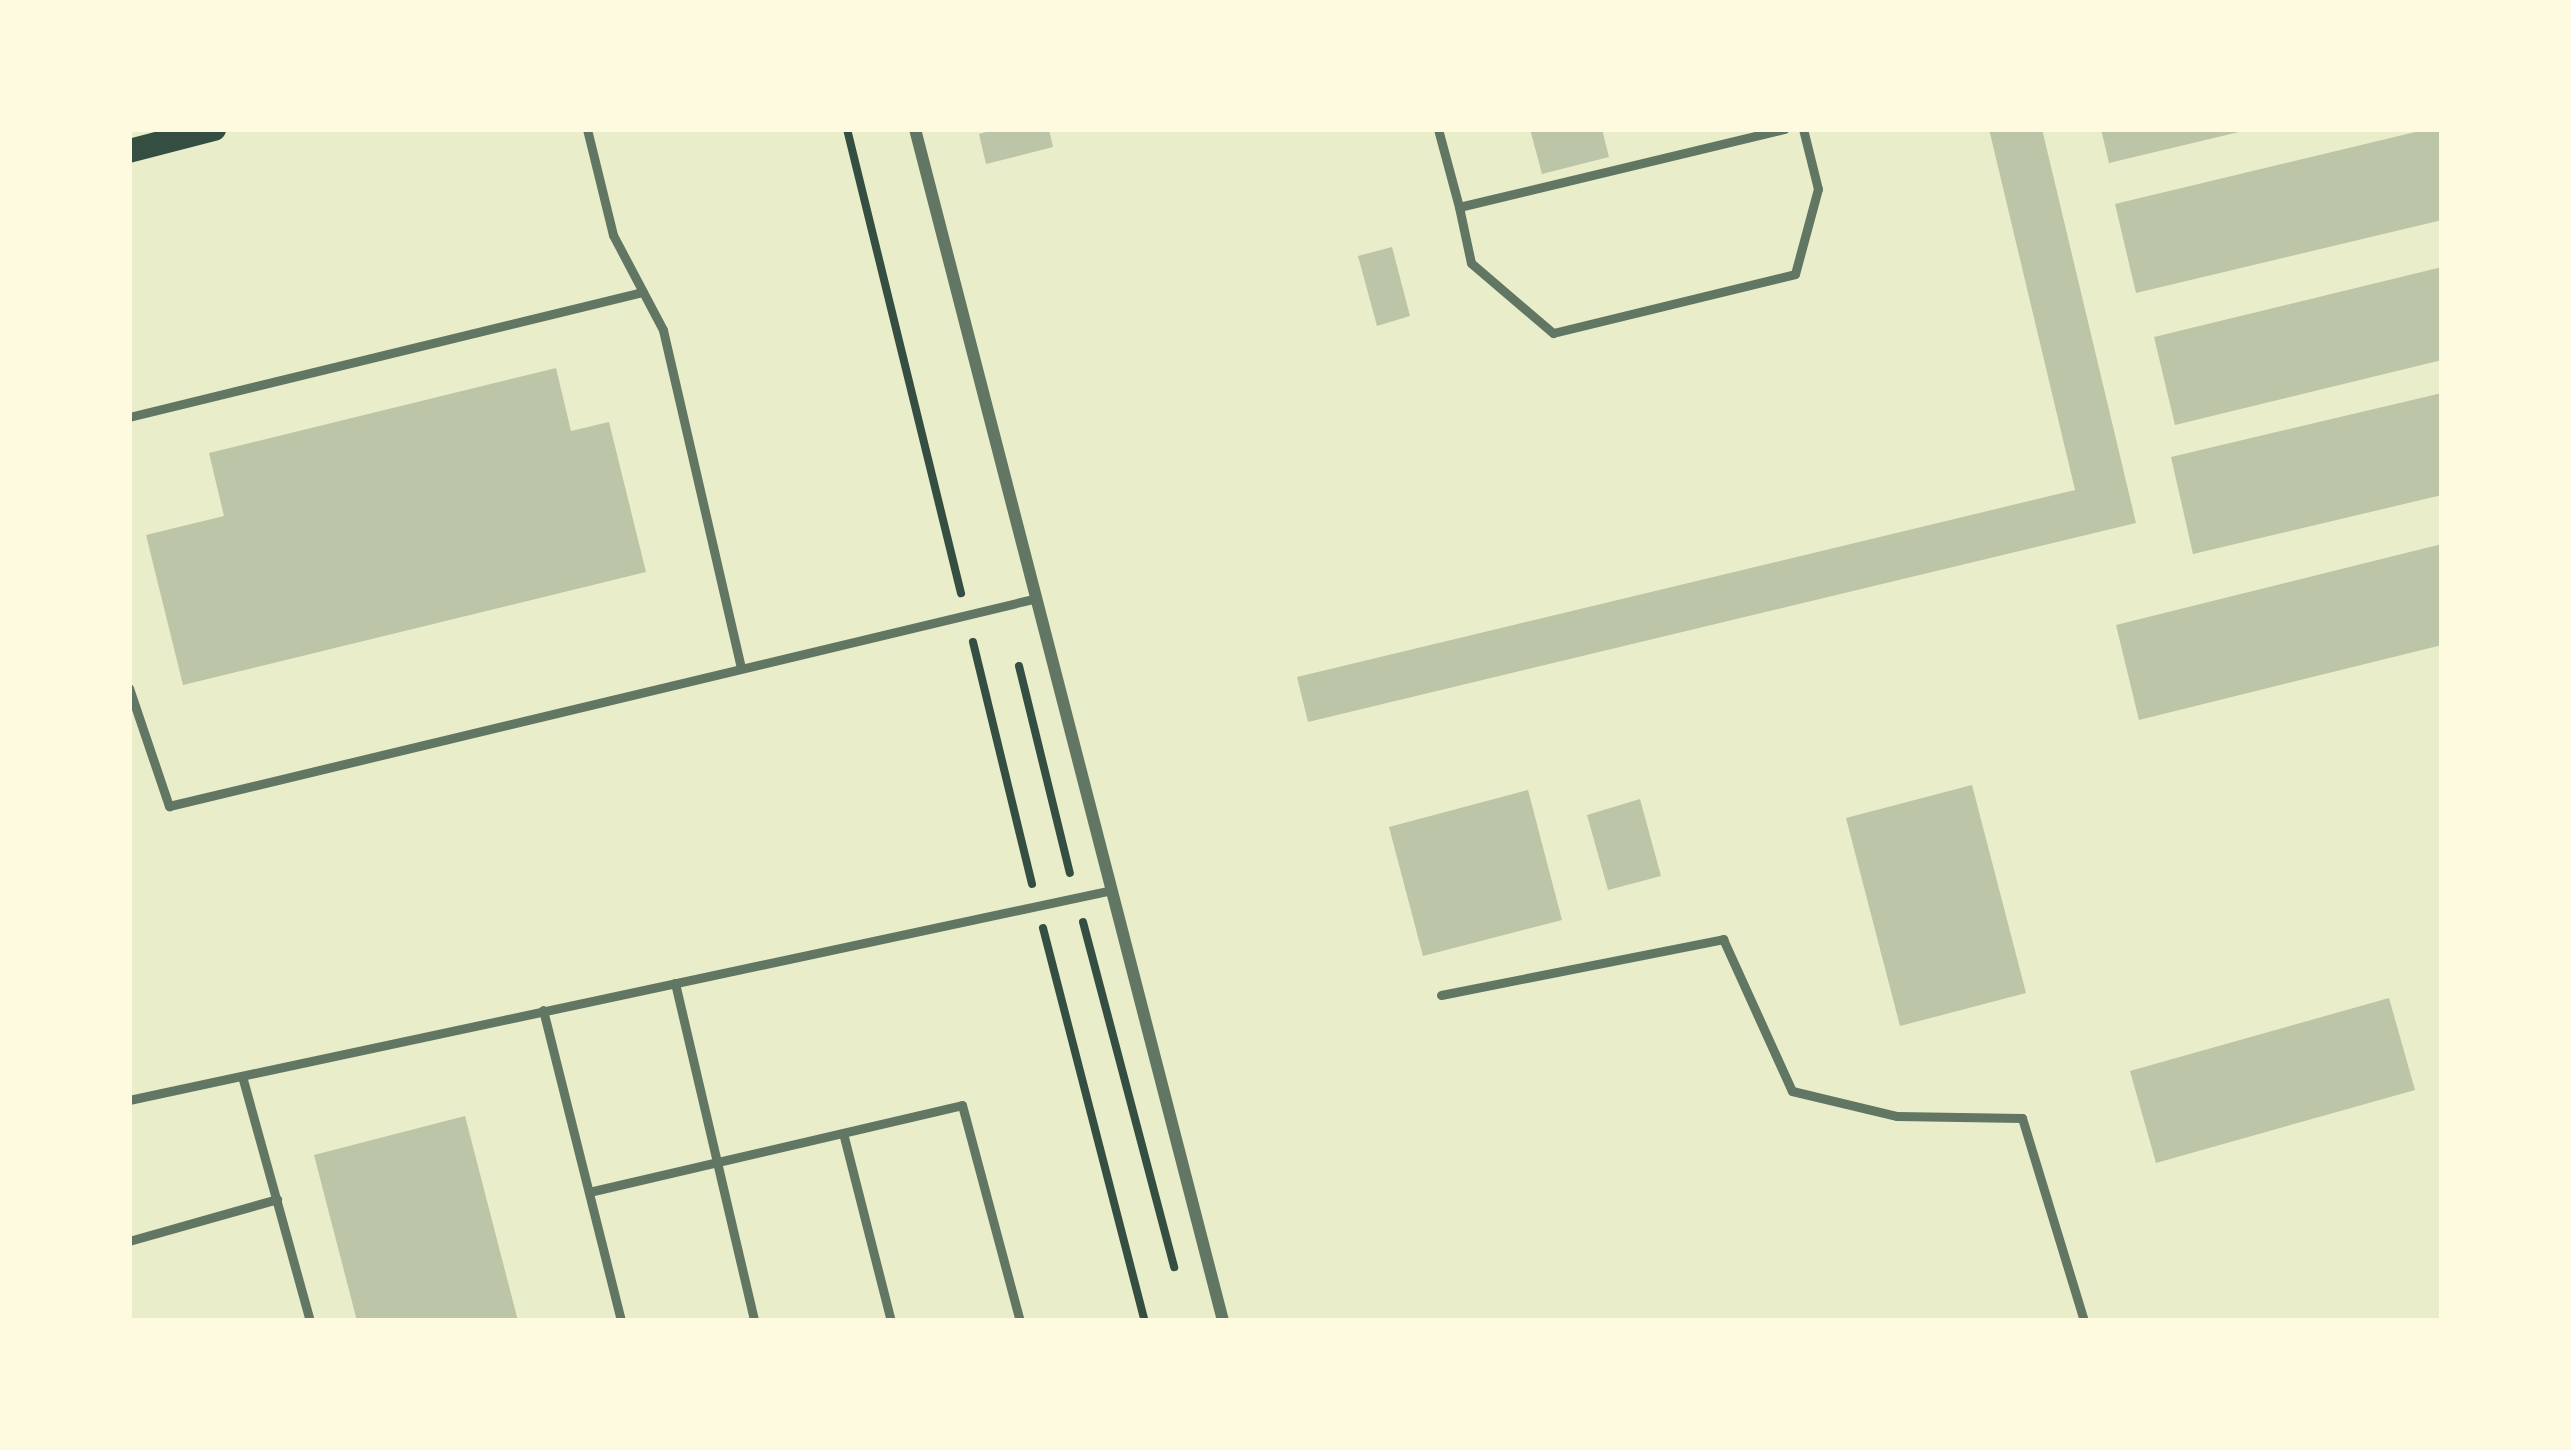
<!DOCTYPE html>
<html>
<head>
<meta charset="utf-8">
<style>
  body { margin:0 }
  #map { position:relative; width:2571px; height:1450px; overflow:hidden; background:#e9edc9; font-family:"Roboto Condensed",sans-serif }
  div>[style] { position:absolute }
  .building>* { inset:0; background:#bcc5a7 }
  .path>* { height:8px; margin:-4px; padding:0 4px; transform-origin:4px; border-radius:4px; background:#344e41 }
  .service>* { height:9px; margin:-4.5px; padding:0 4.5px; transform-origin:4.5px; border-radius:4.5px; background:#617663 }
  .minor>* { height:12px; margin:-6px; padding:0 6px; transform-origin:6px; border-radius:6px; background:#617663 }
  .secondary>* { height:24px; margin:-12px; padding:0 12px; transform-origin:12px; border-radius:12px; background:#344e41 }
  span { translate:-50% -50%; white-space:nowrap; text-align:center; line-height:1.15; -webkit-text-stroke:12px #fefae0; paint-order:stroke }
  .frame { position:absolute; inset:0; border:132px solid #fefae0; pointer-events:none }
</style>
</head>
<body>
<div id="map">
  <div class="building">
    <div style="clip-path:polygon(996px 129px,1049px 129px,1053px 147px,986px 164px,979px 134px)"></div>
    <div style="clip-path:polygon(1530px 129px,1602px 129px,1609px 157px,1542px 174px)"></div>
    <div style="clip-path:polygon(1989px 129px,2042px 129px,2136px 523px,1308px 722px,1297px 677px,2075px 490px)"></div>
    <div style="clip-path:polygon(2101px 129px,2243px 129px,2243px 131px,2109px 163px)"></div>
    <div style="clip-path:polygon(2428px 129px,2442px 129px,2442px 220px,2136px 293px,2115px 204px)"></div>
    <div style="clip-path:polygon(1392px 247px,1410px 316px,1377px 326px,1358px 256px)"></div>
    <div style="clip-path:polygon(2442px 267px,2442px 360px,2175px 425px,2154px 337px)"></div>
    <div style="clip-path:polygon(556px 368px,571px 431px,609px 422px,646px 572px,183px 685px,146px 535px,224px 516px,209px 453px)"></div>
    <div style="clip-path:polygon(2442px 393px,2442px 495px,2193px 554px,2171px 457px)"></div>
    <div style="clip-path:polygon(2442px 544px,2442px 645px,2139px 720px,2116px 625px)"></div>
    <div style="clip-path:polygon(1972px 785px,2026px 993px,1900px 1026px,1846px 818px)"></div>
    <div style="clip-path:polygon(1528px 790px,1562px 920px,1423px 956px,1389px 827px)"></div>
    <div style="clip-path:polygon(1640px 799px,1661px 876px,1608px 890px,1587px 815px)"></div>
    <div style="clip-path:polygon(2389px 998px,2415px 1090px,2156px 1163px,2130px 1071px)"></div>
    <div style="clip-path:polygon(465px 1116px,518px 1321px,357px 1321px,314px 1155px)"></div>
  </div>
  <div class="path">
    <div style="left:847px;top:129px;width:478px;rotate:76.2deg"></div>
    <div style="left:973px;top:642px;width:249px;rotate:76.3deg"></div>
    <div style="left:1019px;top:666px;width:213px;rotate:76.2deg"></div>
    <div style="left:1083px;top:922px;width:357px;rotate:75.2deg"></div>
    <div style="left:1043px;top:928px;width:406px;rotate:75.5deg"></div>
  </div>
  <div class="service">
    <div style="left:587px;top:129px;width:109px;rotate:76.2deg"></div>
    <div style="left:613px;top:235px;width:107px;rotate:62.2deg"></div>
    <div style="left:663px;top:330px;width:346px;rotate:77deg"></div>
    <div style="left:1438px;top:129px;width:81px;rotate:74.9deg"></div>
    <div style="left:1459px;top:207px;width:335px;rotate:-13.5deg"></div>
    <div style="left:1459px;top:207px;width:57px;rotate:77.9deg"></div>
    <div style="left:1471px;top:263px;width:108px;rotate:40.5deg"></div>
    <div style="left:1553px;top:333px;width:249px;rotate:-13.7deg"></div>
    <div style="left:1795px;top:274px;width:88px;rotate:-74.9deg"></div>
    <div style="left:1818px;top:189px;width:62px;rotate:-104deg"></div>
    <div style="left:129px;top:417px;width:529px;rotate:-13.67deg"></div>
    <div style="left:129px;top:688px;width:125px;rotate:71.3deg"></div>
    <div style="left:169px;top:806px;width:888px;rotate:-13.47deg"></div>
    <div style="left:675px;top:983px;width:347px;rotate:76.8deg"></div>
    <div style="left:1441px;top:995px;width:288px;rotate:-11.2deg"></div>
    <div style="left:1723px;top:939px;width:167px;rotate:65.6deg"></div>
    <div style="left:1792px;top:1091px;width:108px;rotate:13.4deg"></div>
    <div style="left:1897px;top:1116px;width:125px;rotate:0.9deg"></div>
    <div style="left:2022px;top:1118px;width:212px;rotate:73deg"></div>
    <div style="left:543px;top:1010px;width:321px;rotate:75.9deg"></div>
    <div style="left:242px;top:1076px;width:254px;rotate:74.5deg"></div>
    <div style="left:129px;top:1100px;width:1000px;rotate:-12.06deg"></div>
    <div style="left:843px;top:1133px;width:194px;rotate:75.7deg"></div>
    <div style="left:589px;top:1192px;width:383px;rotate:-13.1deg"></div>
    <div style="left:962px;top:1105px;width:224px;rotate:75deg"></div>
    <div style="left:129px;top:1241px;width:154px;rotate:-15.8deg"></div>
  </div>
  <div class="minor">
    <div style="left:915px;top:129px;width:1231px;rotate:75.51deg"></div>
  </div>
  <div class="secondary">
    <div style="left:129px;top:151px;width:88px;rotate:-14.5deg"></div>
  </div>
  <div class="frame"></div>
</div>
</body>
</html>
